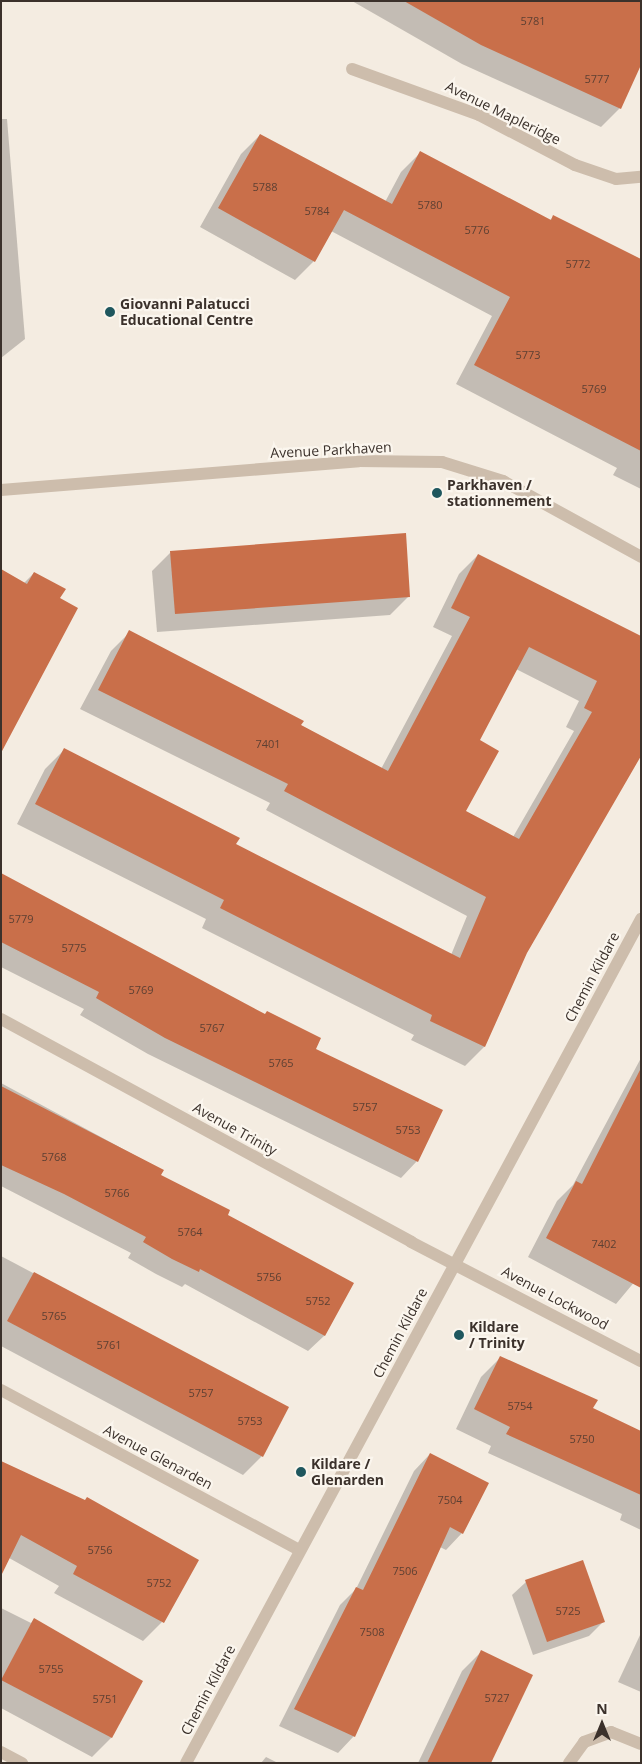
<!DOCTYPE html>
<html>
<head>
<meta charset="utf-8">
<style>
  body { margin:0 }
  #map { position:relative; width:642px; height:1764px; overflow:hidden; background:#f4ece1; font-family:"Open Sans",sans-serif }
  div>[style] { position:absolute }
  .shadow>* { inset:0; background:#0003 }
  .building>* { inset:0; background:#c96f4a }
  .minor>* { height:12px; margin:-6px; padding:0 6px; transform-origin:6px; border-radius:6px; background:#cdbdac }
  .dots>* { width:14px; height:14px; translate:-50% -50%; box-sizing:border-box; border:2px solid #fbf6ee; border-radius:50% }
  span { translate:-50% -50%; white-space:nowrap; text-align:center; line-height:1.15; -webkit-text-stroke:4.5px #fbf6ee; paint-order:stroke }
  .number-label { font-size:11px; color:#5e4033 }
  .number-label span { -webkit-text-stroke-width:0 }
  .street-label { font-size:14px; color:#3b312b }
  .poi-label { font-size:14px; color:#3b312b; font-weight:700 }
  .left { translate:0 -50%; text-align:left }
  .frame { position:absolute; inset:0; border:2px solid #3b312b; pointer-events:none }
  .north { position:absolute; left:577px; top:1699px; width:50px; height:50px; -webkit-text-stroke:4px #fbf6ee; paint-order:stroke; rotate:0deg; font-size:14px; font-weight:700; line-height:20px; text-align:center; color:#3b312b }
  .north::after { content:''; display:block; margin:auto; width:18px; height:22px; background:#3b312b; clip-path:polygon(50% 0,100% 100%,50% 72%,0 100%) }
</style>
</head>
<body>
<div id="map">
  <div class="shadow">
    <div style="clip-path:polygon(352px 1px,583px 1px,620px 108px,601px 127px,462px 64px)"></div>
    <div style="clip-path:polygon(1px 119px,7px 119px,25px 339px,1px 358px)"></div>
    <div style="clip-path:polygon(260px 135px,385px 202px,401px 172px,420px 153px,549px 221px,553px 217px,641px 261px,641px 489px,613px 475px,617px 468px,456px 384px,492px 316px,331px 231px,314px 261px,295px 280px,200px 227px,241px 154px)"></div>
    <div style="clip-path:polygon(171px 552px,409px 596px,390px 615px,157px 632px,152px 571px)"></div>
    <div style="clip-path:polygon(evenodd,478px 555px,641px 637px,526px 952px,484px 1047px,465px 1066px,411px 1040px,414px 1035px,202px 928px,206px 919px,17px 824px,45px 769px,64px 750px,235px 845px,451px 955px,467px 916px,266px 810px,270px 803px,80px 709px,111px 651px,130px 632px,381px 769px,452px 636px,433px 627px,459px 574px,478px 555px,516px 669px,579px 701px,566px 727px,574px 731px,513px 837px,464px 812px,478px 741px,516px 669px)"></div>
    <div style="clip-path:polygon(34px 573px,59px 599px,24px 583px)"></div>
    <div style="clip-path:polygon(1px 875px,264px 1015px,314px 1050px,417px 1161px,401px 1178px,148px 1054px,80px 1015px,84px 1009px,1px 967px)"></div>
    <div style="clip-path:polygon(641px 1058px,641px 1274px,616px 1304px,528px 1257px,557px 1201px,573px 1185px)"></div>
    <div style="clip-path:polygon(1px 1083px,162px 1170px,159px 1176px,226px 1216px,352px 1284px,324px 1336px,308px 1351px,185px 1284px,182px 1287px,156px 1274px,128px 1258px,131px 1253px,1px 1186px)"></div>
    <div style="clip-path:polygon(1px 1256px,287px 1408px,262px 1456px,243px 1475px,1px 1346px)"></div>
    <div style="clip-path:polygon(500px 1358px,641px 1436px,641px 1530px,620px 1520px,622px 1514px,488px 1453px,491px 1446px,456px 1429px,481px 1377px)"></div>
    <div style="clip-path:polygon(430px 1454px,487px 1483px,462px 1533px,446px 1550px,440px 1547px,354px 1736px,338px 1753px,279px 1726px,340px 1605px,356px 1589px,414px 1471px)"></div>
    <div style="clip-path:polygon(1px 1462px,162px 1622px,143px 1641px,54px 1593px,59px 1586px,2px 1554px)"></div>
    <div style="clip-path:polygon(526px 1582px,603px 1622px,589px 1636px,533px 1655px,512px 1595px)"></div>
    <div style="clip-path:polygon(1px 1608px,31px 1623px,34px 1619px,141px 1682px,111px 1738px,92px 1757px,1px 1708px)"></div>
    <div style="clip-path:polygon(641px 1633px,641px 1692px,618px 1682px)"></div>
    <div style="clip-path:polygon(481px 1652px,489px 1763px,418px 1763px,462px 1671px)"></div>
    <div style="clip-path:polygon(266px 1757px,278px 1763px,261px 1763px)"></div>
  </div>
  <div class="building">
    <div style="clip-path:polygon(404px 1px,641px 1px,641px 65px,621px 109px,481px 45px)"></div>
    <div style="clip-path:polygon(260px 134px,392px 204px,420px 151px,551px 220px,553px 215px,641px 259px,641px 451px,474px 365px,510px 297px,344px 210px,315px 262px,218px 208px)"></div>
    <div style="clip-path:polygon(406px 533px,410px 597px,175px 614px,170px 551px)"></div>
    <div style="clip-path:polygon(evenodd,478px 554px,641px 636px,641px 756px,527px 953px,485px 1047px,430px 1021px,432px 1015px,220px 908px,224px 900px,35px 804px,64px 748px,240px 838px,236px 844px,460px 958px,486px 897px,284px 791px,288px 784px,98px 690px,129px 630px,304px 721px,301px 725px,388px 771px,470px 617px,451px 608px,478px 554px,529px 647px,597px 681px,584px 708px,592px 712px,519px 839px,466px 811px,499px 751px,480px 740px,529px 647px)"></div>
    <div style="clip-path:polygon(1px 569px,27px 584px,34px 572px,66px 589px,60px 598px,78px 608px,1px 753px)"></div>
    <div style="clip-path:polygon(1px 873px,265px 1014px,267px 1011px,321px 1038px,316px 1049px,443px 1110px,418px 1162px,165px 1038px,96px 998px,99px 992px,1px 942px)"></div>
    <div style="clip-path:polygon(641px 1068px,641px 1288px,546px 1238px,576px 1181px,582px 1184px)"></div>
    <div style="clip-path:polygon(1px 1086px,164px 1170px,161px 1175px,230px 1210px,228px 1215px,354px 1283px,325px 1336px,200px 1269px,199px 1272px,172px 1259px,143px 1242px,146px 1237px,64px 1194px,1px 1165px)"></div>
    <div style="clip-path:polygon(34px 1272px,289px 1407px,263px 1457px,7px 1321px)"></div>
    <div style="clip-path:polygon(500px 1356px,598px 1400px,593px 1408px,641px 1431px,641px 1495px,506px 1434px,510px 1427px,474px 1409px)"></div>
    <div style="clip-path:polygon(430px 1453px,489px 1483px,463px 1534px,450px 1527px,355px 1737px,294px 1709px,356px 1587px,363px 1590px)"></div>
    <div style="clip-path:polygon(1px 1461px,85px 1500px,87px 1497px,199px 1560px,164px 1623px,73px 1574px,77px 1566px,21px 1535px,1px 1576px)"></div>
    <div style="clip-path:polygon(583px 1560px,605px 1622px,547px 1642px,525px 1580px)"></div>
    <div style="clip-path:polygon(34px 1618px,143px 1681px,112px 1738px,1px 1680px)"></div>
    <div style="clip-path:polygon(481px 1650px,533px 1675px,491px 1763px,427px 1763px)"></div>
  </div>
  <div class="minor">
    <div style="left:352px;top:69px;width:135px;rotate:19.9deg"></div>
    <div style="left:479px;top:115px;width:108px;rotate:27.5deg"></div>
    <div style="left:575px;top:165px;width:43px;rotate:18.9deg"></div>
    <div style="left:616px;top:179px;width:25px;rotate:-5deg"></div>
    <div style="left:1px;top:490px;width:359px;rotate:-4.6deg"></div>
    <div style="left:359px;top:461px;width:83px;rotate:0.7deg"></div>
    <div style="left:442px;top:462px;width:64px;rotate:17.3deg"></div>
    <div style="left:503px;top:481px;width:158px;rotate:28.8deg"></div>
    <div style="left:1px;top:1019px;width:467px;rotate:28.5deg"></div>
    <div style="left:411px;top:1242px;width:259px;rotate:27.4deg"></div>
    <div style="left:1px;top:1390px;width:339px;rotate:28.2deg"></div>
    <div style="left:1px;top:1752px;width:24px;rotate:28deg"></div>
    <div style="left:186px;top:1763px;width:959px;rotate:-61.67deg"></div>
    <div style="left:569px;top:1763px;width:26px;rotate:-54deg"></div>
    <div style="left:584px;top:1742px;width:29px;rotate:-20deg"></div>
    <div style="left:611px;top:1732px;width:32px;rotate:22deg"></div>
  </div>
  <div class="dots">
    <div style="left:110px;top:312px;background:#1f575e"></div>
    <div style="left:437px;top:493px;background:#1f575e"></div>
    <div style="left:459px;top:1335px;background:#1f575e"></div>
    <div style="left:301px;top:1472px;background:#1f575e"></div>
  </div>
  <div class="number-label">
    <span style="left:533px;top:21px">5781</span>
    <span style="left:597px;top:79px">5777</span>
    <span style="left:265px;top:187px">5788</span>
    <span style="left:430px;top:205px">5780</span>
    <span style="left:317px;top:211px">5784</span>
    <span style="left:477px;top:230px">5776</span>
    <span style="left:578px;top:264px">5772</span>
    <span style="left:528px;top:355px">5773</span>
    <span style="left:594px;top:389px">5769</span>
    <span style="left:268px;top:744px">7401</span>
    <span style="left:21px;top:919px">5779</span>
    <span style="left:74px;top:948px">5775</span>
    <span style="left:141px;top:990px">5769</span>
    <span style="left:212px;top:1028px">5767</span>
    <span style="left:281px;top:1063px">5765</span>
    <span style="left:365px;top:1107px">5757</span>
    <span style="left:408px;top:1130px">5753</span>
    <span style="left:54px;top:1157px">5768</span>
    <span style="left:117px;top:1193px">5766</span>
    <span style="left:190px;top:1232px">5764</span>
    <span style="left:604px;top:1244px">7402</span>
    <span style="left:269px;top:1277px">5756</span>
    <span style="left:318px;top:1301px">5752</span>
    <span style="left:54px;top:1316px">5765</span>
    <span style="left:109px;top:1345px">5761</span>
    <span style="left:201px;top:1393px">5757</span>
    <span style="left:520px;top:1406px">5754</span>
    <span style="left:250px;top:1421px">5753</span>
    <span style="left:582px;top:1439px">5750</span>
    <span style="left:450px;top:1500px">7504</span>
    <span style="left:100px;top:1550px">5756</span>
    <span style="left:405px;top:1571px">7506</span>
    <span style="left:159px;top:1583px">5752</span>
    <span style="left:568px;top:1611px">5725</span>
    <span style="left:372px;top:1632px">7508</span>
    <span style="left:51px;top:1669px">5755</span>
    <span style="left:497px;top:1698px">5727</span>
    <span style="left:105px;top:1699px">5751</span>
  </div>
  <div class="street-label">
    <span style="left:503px;top:113px;rotate:26deg">Avenue Mapleridge</span>
    <span style="left:331px;top:450px;rotate:-3deg">Avenue Parkhaven</span>
    <span style="left:592px;top:977px;rotate:-62deg">Chemin Kildare</span>
    <span style="left:235px;top:1129px;rotate:29deg">Avenue Trinity</span>
    <span style="left:555px;top:1298px;rotate:28deg">Avenue Lockwood</span>
    <span style="left:400px;top:1333px;rotate:-62deg">Chemin Kildare</span>
    <span style="left:158px;top:1457px;rotate:28deg">Avenue Glenarden</span>
    <span style="left:208px;top:1690px;rotate:-62deg">Chemin Kildare</span>
  </div>
  <div class="poi-label">
    <span class="left" style="left:120px;top:312px">Giovanni Palatucci<br>Educational Centre</span>
    <span class="left" style="left:447px;top:493px">Parkhaven /<br>stationnement</span>
    <span class="left" style="left:469px;top:1335px">Kildare<br>/ Trinity</span>
    <span class="left" style="left:311px;top:1472px">Kildare /<br>Glenarden</span>
  </div>
  <div class="frame"></div>
  <div class="north">N</div>
</div>
</body>
</html>
